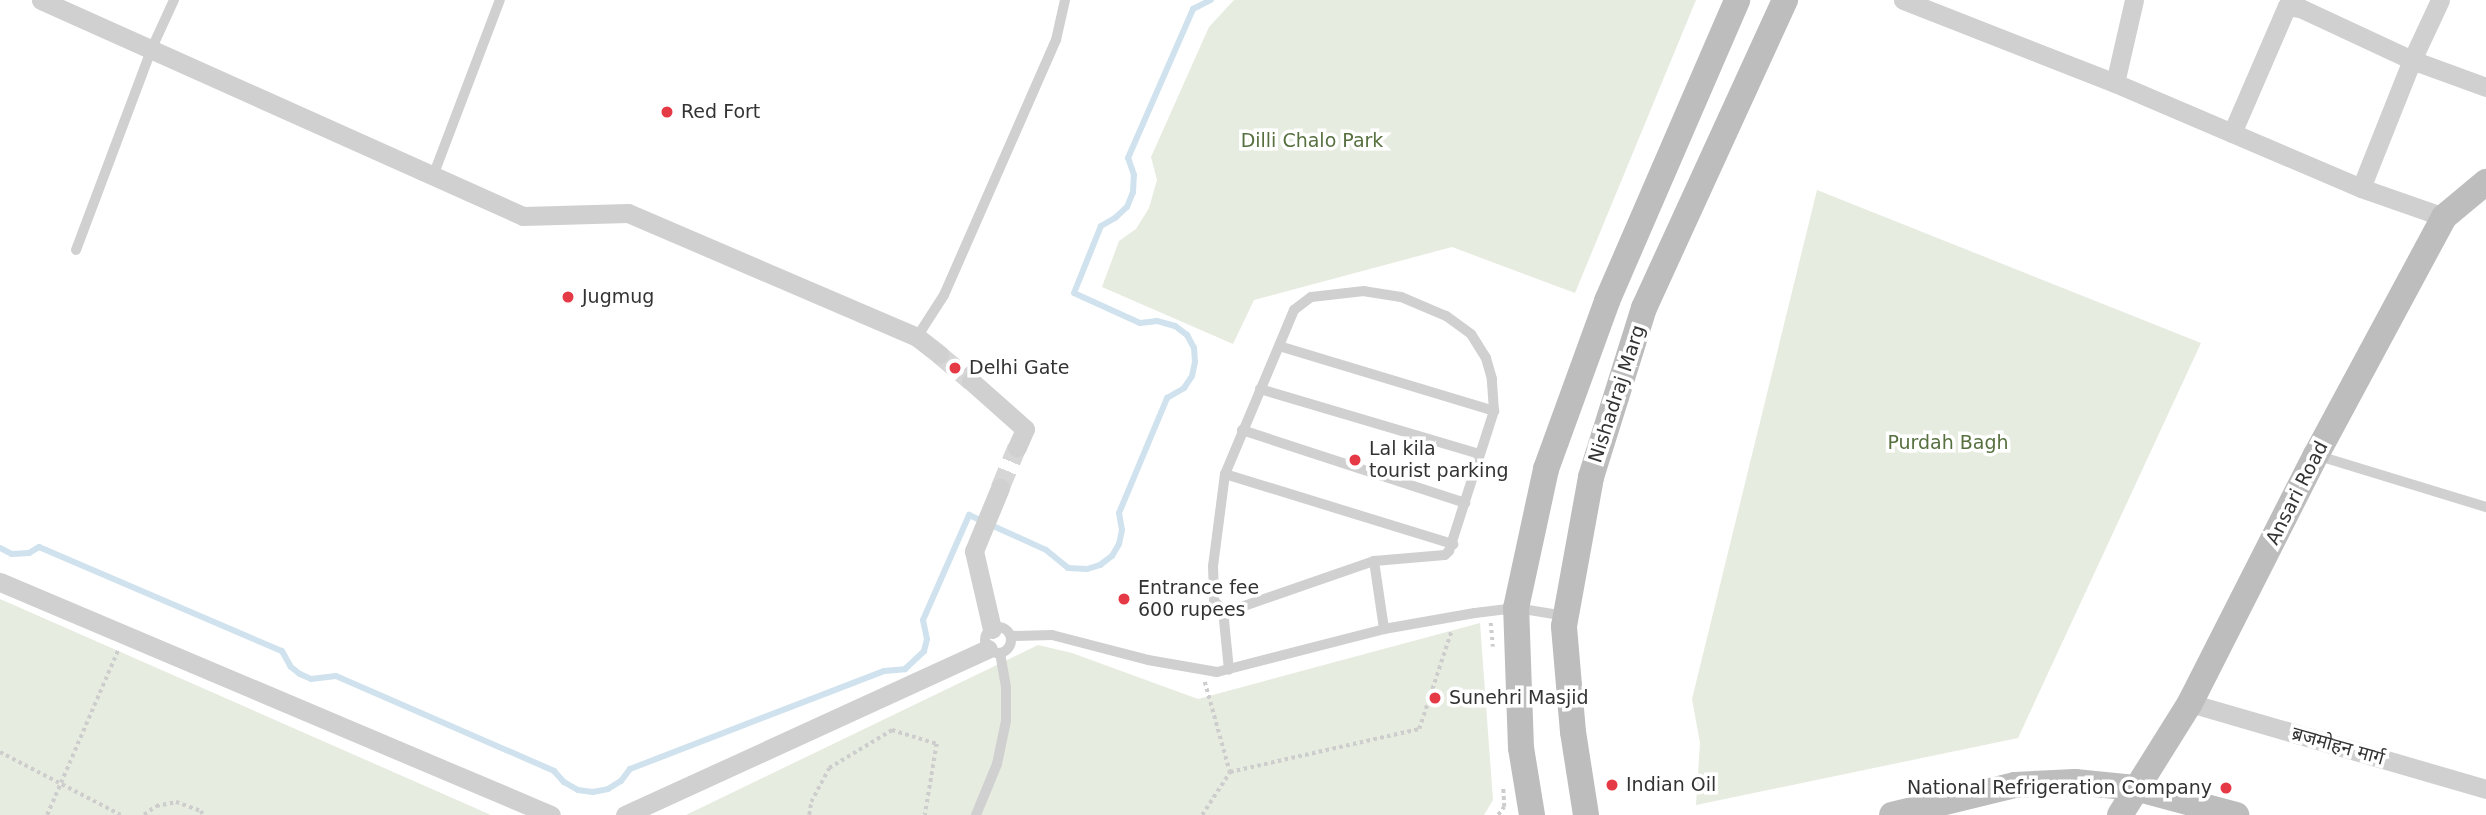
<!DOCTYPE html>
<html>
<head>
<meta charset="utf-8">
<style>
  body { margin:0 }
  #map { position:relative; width:2486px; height:815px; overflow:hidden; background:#fff; font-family:"DejaVu Sans","Noto Sans Devanagari",sans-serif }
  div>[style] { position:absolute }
  .green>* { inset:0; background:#e6ecdf }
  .stream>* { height:6px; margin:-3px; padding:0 3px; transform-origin:3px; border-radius:3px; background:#cfe2ee }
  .street-tunnel>* { height:19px; margin-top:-9.5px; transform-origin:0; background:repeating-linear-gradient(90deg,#d6d6d6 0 19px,transparent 0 29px) }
  .path>* { height:3.5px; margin-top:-1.75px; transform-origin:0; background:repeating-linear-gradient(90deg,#cdcdcd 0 3.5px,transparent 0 7px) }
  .lane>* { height:10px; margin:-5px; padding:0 5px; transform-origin:5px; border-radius:5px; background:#d0d0d0 }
  .lane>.ring { margin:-5px; padding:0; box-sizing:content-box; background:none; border:10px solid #d0d0d0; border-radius:50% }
  .street>* { height:19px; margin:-9.5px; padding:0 9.5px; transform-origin:9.5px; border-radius:9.5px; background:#d0d0d0 }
  .secondary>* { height:26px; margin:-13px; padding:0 13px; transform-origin:13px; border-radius:13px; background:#bdbdbd }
  .dots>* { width:19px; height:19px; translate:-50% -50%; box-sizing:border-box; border:4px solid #fff; border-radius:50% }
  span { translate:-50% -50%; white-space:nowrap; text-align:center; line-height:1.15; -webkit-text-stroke:7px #fff; paint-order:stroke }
  .poi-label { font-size:19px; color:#333 }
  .left { translate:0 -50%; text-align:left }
  .right { translate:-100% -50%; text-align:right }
  .park-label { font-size:19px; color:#56703f }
  .street-label { font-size:19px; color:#333 }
</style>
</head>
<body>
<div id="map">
  <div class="green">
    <div style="clip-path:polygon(1234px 0,1696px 0,1575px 293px,1452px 247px,1254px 300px,1233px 344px,1102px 287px,1119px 241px,1136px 229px,1149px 208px,1157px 180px,1151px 157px,1209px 27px)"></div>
    <div style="clip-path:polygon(1817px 190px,2201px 343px,2018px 738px,1696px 805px,1700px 743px,1692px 699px)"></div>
    <div style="clip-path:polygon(0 599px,491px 815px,0 815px)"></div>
    <div style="clip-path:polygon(1480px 623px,1493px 800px,1484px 815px,686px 815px,1038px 645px,1072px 653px,1198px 699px)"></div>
  </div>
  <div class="stream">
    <div style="left:0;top:548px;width:13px;rotate:27deg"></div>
    <div style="left:12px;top:554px;width:17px;rotate:-3deg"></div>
    <div style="left:29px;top:553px;width:12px;rotate:-31deg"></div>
    <div style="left:39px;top:547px;width:264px;rotate:23.2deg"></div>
    <div style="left:282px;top:651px;width:18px;rotate:61deg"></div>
    <div style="left:291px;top:667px;width:11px;rotate:38deg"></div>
    <div style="left:300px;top:674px;width:12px;rotate:24deg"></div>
    <div style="left:311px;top:679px;width:25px;rotate:-7deg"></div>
    <div style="left:336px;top:676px;width:238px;rotate:23.5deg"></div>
    <div style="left:554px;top:771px;width:15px;rotate:48deg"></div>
    <div style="left:564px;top:782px;width:16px;rotate:30deg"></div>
    <div style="left:578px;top:790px;width:15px;rotate:8deg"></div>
    <div style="left:593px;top:792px;width:15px;rotate:-11deg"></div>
    <div style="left:608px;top:789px;width:15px;rotate:-32deg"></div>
    <div style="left:621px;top:781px;width:15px;rotate:-53deg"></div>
    <div style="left:630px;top:769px;width:272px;rotate:-21.1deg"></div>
    <div style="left:884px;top:671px;width:21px;rotate:-5deg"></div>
    <div style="left:905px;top:669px;width:26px;rotate:-43deg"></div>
    <div style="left:924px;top:651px;width:12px;rotate:-76deg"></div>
    <div style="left:927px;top:639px;width:19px;rotate:-102deg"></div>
    <div style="left:923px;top:620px;width:115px;rotate:-66.3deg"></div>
    <div style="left:969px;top:515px;width:85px;rotate:24.4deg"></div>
    <div style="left:1046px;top:550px;width:28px;rotate:39deg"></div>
    <div style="left:1068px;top:568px;width:19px;rotate:3deg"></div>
    <div style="left:1087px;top:569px;width:14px;rotate:-17deg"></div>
    <div style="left:1100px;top:565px;width:15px;rotate:-37deg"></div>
    <div style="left:1112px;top:556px;width:14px;rotate:-60deg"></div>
    <div style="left:1119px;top:544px;width:14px;rotate:-78deg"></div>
    <div style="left:1122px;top:530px;width:17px;rotate:-100deg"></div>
    <div style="left:1119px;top:513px;width:125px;rotate:-67.3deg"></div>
    <div style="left:1167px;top:398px;width:20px;rotate:-30deg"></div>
    <div style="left:1184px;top:388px;width:14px;rotate:-56deg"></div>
    <div style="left:1192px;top:376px;width:14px;rotate:-78deg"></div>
    <div style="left:1195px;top:362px;width:14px;rotate:-94deg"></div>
    <div style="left:1194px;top:348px;width:15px;rotate:-118deg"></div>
    <div style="left:1187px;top:335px;width:15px;rotate:-143deg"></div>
    <div style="left:1175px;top:326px;width:19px;rotate:-164deg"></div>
    <div style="left:1157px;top:321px;width:17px;rotate:173deg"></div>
    <div style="left:1140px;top:323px;width:72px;rotate:-155.6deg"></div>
    <div style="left:1074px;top:293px;width:72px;rotate:-68.1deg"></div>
    <div style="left:1101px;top:226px;width:16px;rotate:-30deg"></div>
    <div style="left:1115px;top:218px;width:16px;rotate:-43deg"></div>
    <div style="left:1127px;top:207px;width:16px;rotate:-68deg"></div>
    <div style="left:1133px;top:192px;width:17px;rotate:-87deg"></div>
    <div style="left:1134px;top:175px;width:18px;rotate:-109deg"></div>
    <div style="left:1128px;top:158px;width:163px;rotate:-66.4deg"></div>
    <div style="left:1193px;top:9px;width:20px;rotate:-27deg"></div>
  </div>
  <div class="street-tunnel">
    <div style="left:939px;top:354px;width:42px;rotate:40.2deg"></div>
    <div style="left:1000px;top:488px;width:44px;rotate:-67.5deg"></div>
  </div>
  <div class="path">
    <div style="left:1491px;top:623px;width:24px;rotate:85deg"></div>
    <div style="left:1205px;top:682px;width:93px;rotate:74.5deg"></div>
    <div style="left:0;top:752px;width:136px;rotate:27.5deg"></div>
    <div style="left:47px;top:815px;width:180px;rotate:-66.7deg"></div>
    <div style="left:144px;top:815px;width:15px;rotate:-37deg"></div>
    <div style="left:156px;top:806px;width:20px;rotate:-11deg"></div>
    <div style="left:176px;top:802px;width:27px;rotate:20deg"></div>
    <div style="left:201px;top:811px;width:4px;rotate:63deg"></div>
    <div style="left:809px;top:815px;width:13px;rotate:-81deg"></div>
    <div style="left:811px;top:802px;width:38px;rotate:-62deg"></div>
    <div style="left:829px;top:768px;width:74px;rotate:-31.1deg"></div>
    <div style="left:892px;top:730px;width:47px;rotate:17.3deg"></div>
    <div style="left:937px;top:744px;width:72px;rotate:99.6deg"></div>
    <div style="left:1202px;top:815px;width:51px;rotate:-56.9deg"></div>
    <div style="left:1230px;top:772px;width:194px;rotate:-12.8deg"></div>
    <div style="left:1419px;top:729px;width:102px;rotate:-71.7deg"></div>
    <div style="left:1498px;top:815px;width:10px;rotate:-53deg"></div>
    <div style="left:1504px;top:807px;width:20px;rotate:-93deg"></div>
  </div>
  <div class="lane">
    <div style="left:433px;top:176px;width:188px;rotate:-69.2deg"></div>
    <div style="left:76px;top:250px;width:214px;rotate:-69.4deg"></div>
    <div style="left:151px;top:50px;width:55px;rotate:-65.3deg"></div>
    <div style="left:917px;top:337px;width:50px;rotate:-57.3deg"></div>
    <div style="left:944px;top:295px;width:279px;rotate:-66.3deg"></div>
    <div style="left:1056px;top:40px;width:41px;rotate:-77.3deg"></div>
    <div style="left:1279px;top:346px;width:225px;rotate:16.8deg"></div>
    <div style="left:1260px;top:389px;width:228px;rotate:16.5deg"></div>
    <div style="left:1242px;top:430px;width:235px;rotate:18.1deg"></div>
    <div style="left:2319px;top:456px;width:175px;rotate:17deg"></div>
    <div style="left:1225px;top:474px;width:239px;rotate:17.1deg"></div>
    <div style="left:1374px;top:561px;width:69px;rotate:81.6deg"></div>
    <div style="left:1223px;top:610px;width:18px;rotate:-9deg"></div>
    <div style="left:1241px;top:607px;width:141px;rotate:-19.1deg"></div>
    <div style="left:1374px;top:561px;width:71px;rotate:-4.8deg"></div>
    <div style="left:1445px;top:555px;width:6px;rotate:-45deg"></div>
    <div style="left:1449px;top:551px;width:147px;rotate:-72.2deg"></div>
    <div style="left:1494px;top:411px;width:32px;rotate:-94deg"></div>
    <div style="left:1492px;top:379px;width:22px;rotate:-106deg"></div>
    <div style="left:1486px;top:358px;width:28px;rotate:-122deg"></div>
    <div style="left:1471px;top:334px;width:31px;rotate:-144deg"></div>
    <div style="left:1446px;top:316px;width:49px;rotate:-157.1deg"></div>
    <div style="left:1401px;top:297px;width:37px;rotate:-171deg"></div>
    <div style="left:1364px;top:291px;width:53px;rotate:173.5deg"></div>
    <div style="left:1311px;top:297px;width:21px;rotate:143deg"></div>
    <div style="left:1294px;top:310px;width:178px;rotate:112.8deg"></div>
    <div style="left:1225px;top:474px;width:93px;rotate:97.4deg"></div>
    <div style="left:1213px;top:566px;width:35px;rotate:88deg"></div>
    <div style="left:1214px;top:601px;width:13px;rotate:45deg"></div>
    <div style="left:1223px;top:610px;width:60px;rotate:84.3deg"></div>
    <div class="ring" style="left:985px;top:627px;width:16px;height:16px"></div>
    <div style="left:1012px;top:636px;width:40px;rotate:-1.4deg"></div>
    <div style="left:1052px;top:635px;width:99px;rotate:14.6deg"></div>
    <div style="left:1148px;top:660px;width:70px;rotate:9.9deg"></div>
    <div style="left:1217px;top:672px;width:172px;rotate:-14.4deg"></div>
    <div style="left:1384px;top:629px;width:92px;rotate:-10deg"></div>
    <div style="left:1475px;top:613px;width:41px;rotate:-7deg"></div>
    <div style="left:1516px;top:608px;width:51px;rotate:9.1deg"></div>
    <div style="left:976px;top:815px;width:55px;rotate:-67.6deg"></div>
    <div style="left:997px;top:764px;width:44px;rotate:-78.2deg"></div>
    <div style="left:1006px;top:721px;width:34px;rotate:-90deg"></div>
    <div style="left:1006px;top:687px;width:34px;rotate:-100deg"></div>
  </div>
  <div class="street">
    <div style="left:41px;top:0;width:528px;rotate:24.14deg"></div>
    <div style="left:523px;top:216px;width:105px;rotate:-1.6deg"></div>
    <div style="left:628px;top:213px;width:314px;rotate:23.2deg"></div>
    <div style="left:917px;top:337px;width:28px;rotate:38deg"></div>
    <div style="left:1903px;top:0;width:228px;rotate:21.4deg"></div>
    <div style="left:2115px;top:83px;width:267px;rotate:23.1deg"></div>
    <div style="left:2361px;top:188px;width:88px;rotate:19.3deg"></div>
    <div style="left:2115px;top:83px;width:85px;rotate:-77.1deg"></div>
    <div style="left:2232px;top:133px;width:138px;rotate:-66.6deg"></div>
    <div style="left:2287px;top:6px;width:13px;rotate:9deg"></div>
    <div style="left:2300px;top:8px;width:123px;rotate:24.9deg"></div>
    <div style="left:2412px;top:60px;width:79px;rotate:20deg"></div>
    <div style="left:2361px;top:188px;width:138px;rotate:-68.3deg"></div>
    <div style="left:2412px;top:60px;width:66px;rotate:-65deg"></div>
    <div style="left:971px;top:381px;width:72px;rotate:41.6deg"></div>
    <div style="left:1025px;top:429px;width:20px;rotate:114deg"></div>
    <div style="left:0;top:582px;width:598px;rotate:22.92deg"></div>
    <div style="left:992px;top:629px;width:80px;rotate:-103deg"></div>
    <div style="left:974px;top:551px;width:68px;rotate:-67.6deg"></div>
    <div style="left:2190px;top:703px;width:308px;rotate:16.2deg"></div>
    <div style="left:625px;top:815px;width:399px;rotate:-24.6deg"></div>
  </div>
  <div class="secondary">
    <div style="left:1532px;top:815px;width:68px;rotate:-99.3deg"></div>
    <div style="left:1521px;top:748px;width:140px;rotate:-92deg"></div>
    <div style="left:1516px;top:608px;width:142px;rotate:-77.8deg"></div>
    <div style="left:1546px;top:469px;width:179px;rotate:-70deg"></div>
    <div style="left:1607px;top:301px;width:328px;rotate:-66.6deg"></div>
    <div style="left:1586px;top:815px;width:84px;rotate:-98.9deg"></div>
    <div style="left:1573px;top:732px;width:106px;rotate:-94.9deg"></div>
    <div style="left:1564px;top:626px;width:151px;rotate:-79.7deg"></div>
    <div style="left:1591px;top:477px;width:177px;rotate:-72.6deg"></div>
    <div style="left:1644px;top:308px;width:339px;rotate:-65.4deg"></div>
    <div style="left:1892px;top:815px;width:127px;rotate:-13.7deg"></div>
    <div style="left:2015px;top:785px;width:60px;rotate:-2.9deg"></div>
    <div style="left:2075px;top:782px;width:60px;rotate:5.7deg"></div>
    <div style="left:2135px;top:788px;width:105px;rotate:15deg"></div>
    <div style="left:2120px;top:815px;width:132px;rotate:-58deg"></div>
    <div style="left:2190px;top:703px;width:278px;rotate:-63.1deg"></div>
    <div style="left:2316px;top:455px;width:270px;rotate:-61.7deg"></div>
    <div style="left:2444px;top:217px;width:55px;rotate:-39.8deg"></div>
  </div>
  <div class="dots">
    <div style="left:667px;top:112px;background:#e63946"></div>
    <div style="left:568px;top:297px;background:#e63946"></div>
    <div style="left:955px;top:368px;background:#e63946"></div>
    <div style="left:1355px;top:460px;background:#e63946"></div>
    <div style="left:1124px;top:599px;background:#e63946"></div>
    <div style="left:1435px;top:698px;background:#e63946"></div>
    <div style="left:1612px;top:785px;background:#e63946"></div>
    <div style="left:2226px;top:788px;background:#e63946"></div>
  </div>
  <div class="poi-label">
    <span class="left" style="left:681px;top:112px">Red Fort</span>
    <span class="left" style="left:582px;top:297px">Jugmug</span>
    <span class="left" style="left:969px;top:368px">Delhi Gate</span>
    <span class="left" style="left:1369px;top:460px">Lal kila<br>tourist parking</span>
    <span class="left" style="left:1138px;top:599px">Entrance fee<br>600 rupees</span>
    <span class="left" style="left:1449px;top:698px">Sunehri Masjid</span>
    <span class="left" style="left:1626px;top:785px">Indian Oil</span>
    <span class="right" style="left:2212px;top:788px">National Refrigeration Company</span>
  </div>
  <div class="park-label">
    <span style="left:1312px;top:141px">Dilli Chalo Park</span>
    <span style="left:1948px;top:443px">Purdah Bagh</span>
  </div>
  <div class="street-label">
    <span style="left:1617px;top:394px;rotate:-72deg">Nishadraj Marg</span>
    <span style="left:2297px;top:493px;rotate:-63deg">Ansari Road</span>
    <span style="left:2338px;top:746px;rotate:16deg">ब्रजमोहन मार्ग</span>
  </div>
</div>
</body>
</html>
